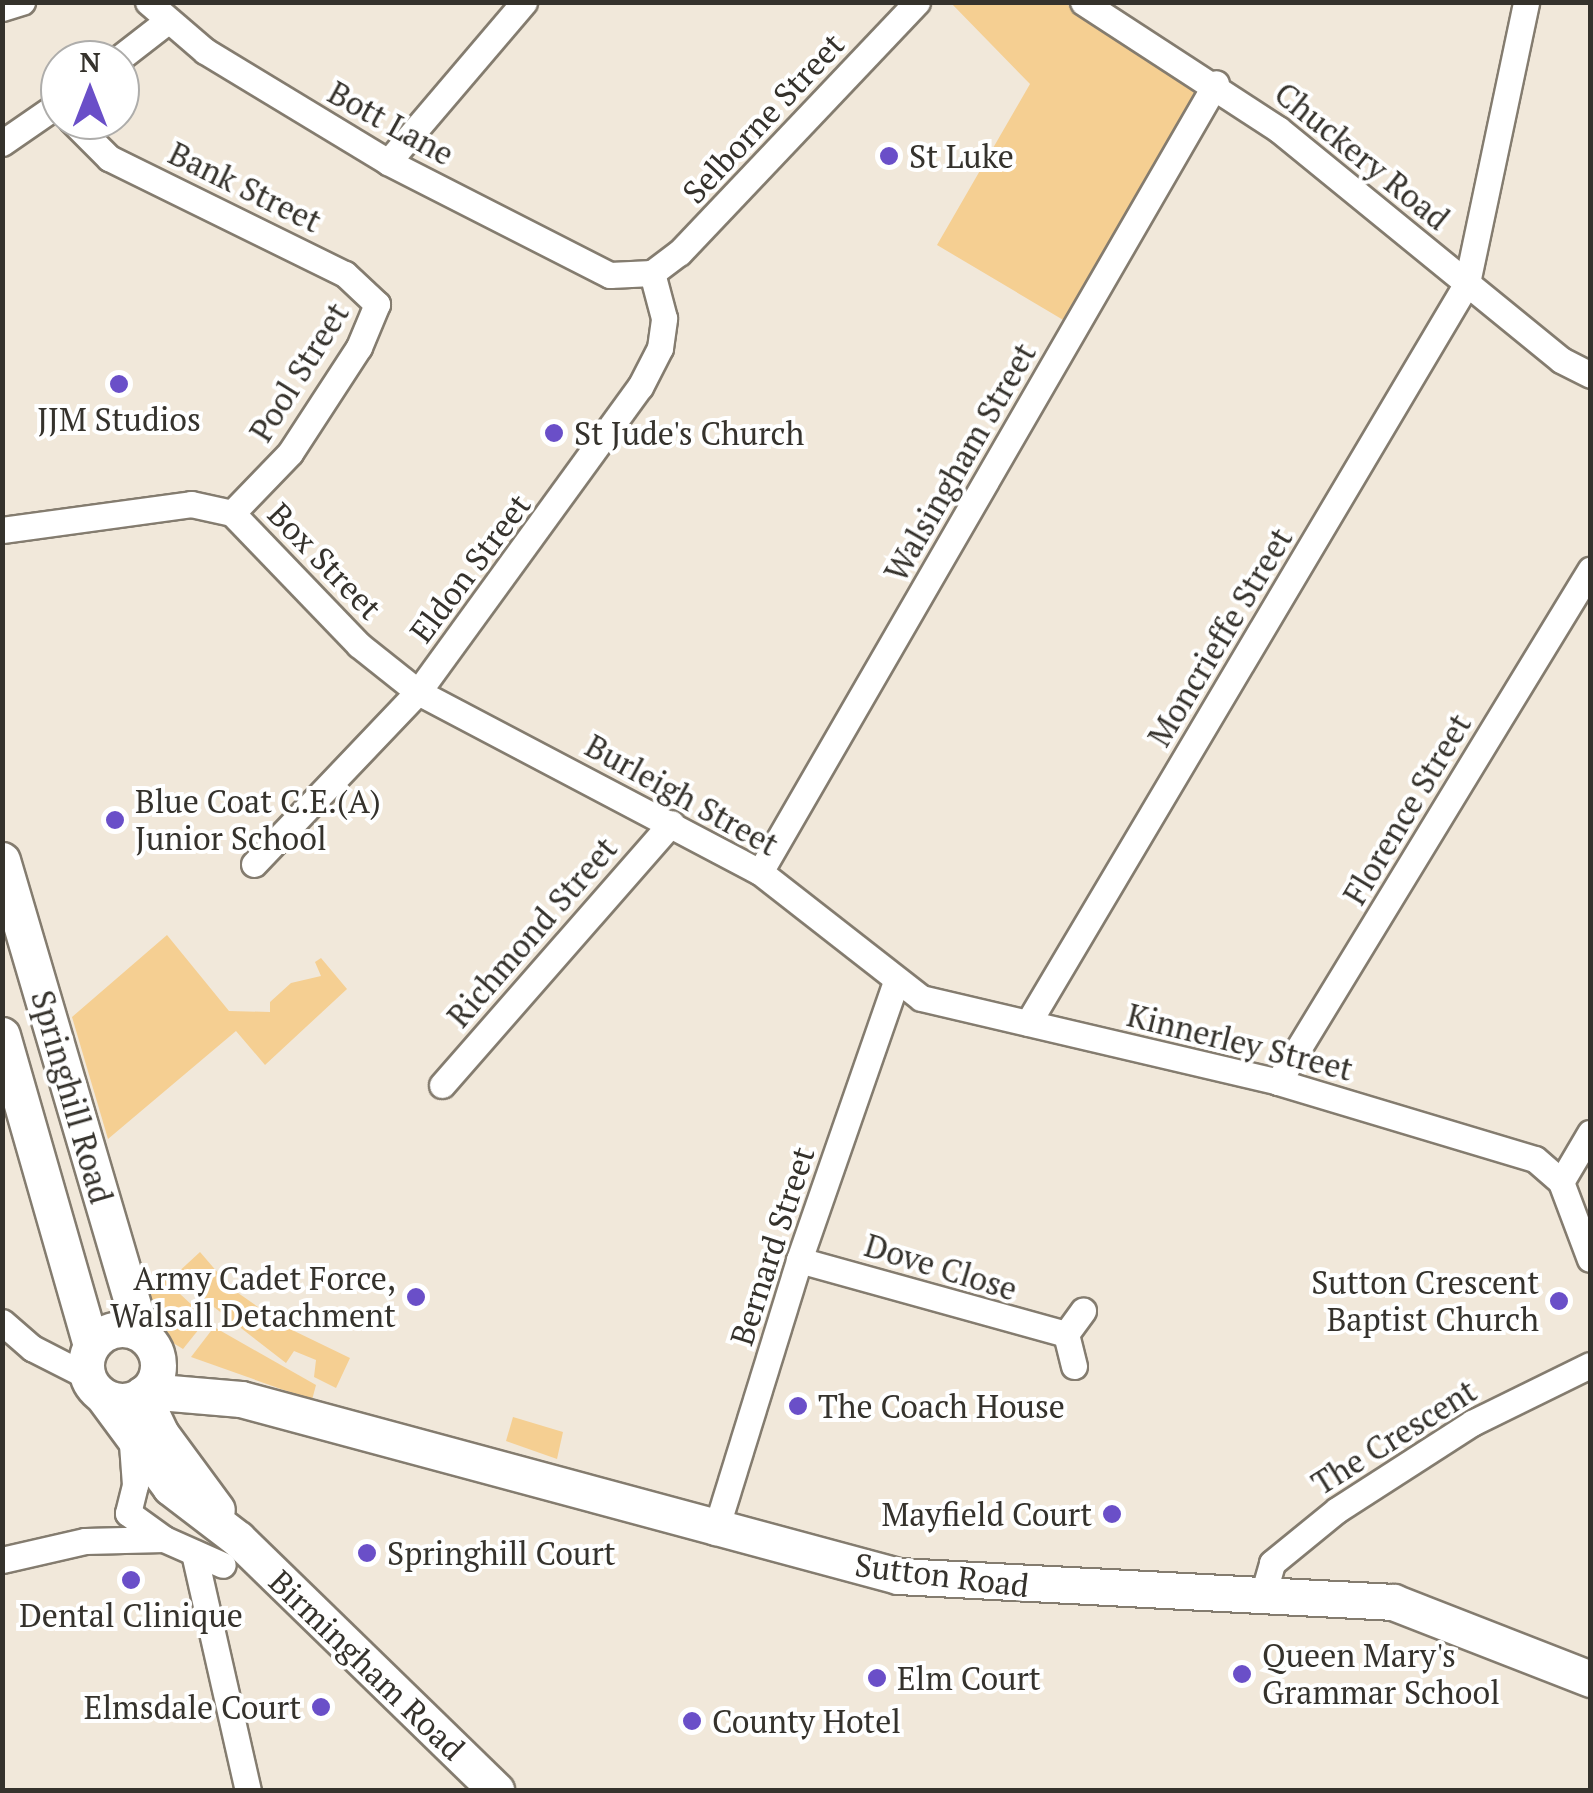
<!DOCTYPE html>
<html>
<head>
<meta charset="utf-8">
<style>
  body { margin:0 }
  #map { position:relative; width:1593px; height:1793px; overflow:hidden; background:#f1e8da; font-family:"PT Serif",serif }
  div>[style] { position:absolute }
  .green>* { inset:0; background:#f5cf92 }
  .roads { filter:drop-shadow(2px 0 #847c6f) drop-shadow(-2px 0 #847c6f) drop-shadow(0 2px #847c6f) drop-shadow(0 -2px #847c6f) }
  .street>* { height:25px; margin:-12.5px; padding:0 12.5px; transform-origin:12.5px; border-radius:12.5px; background:#fff }
  .secondary>* { height:35px; margin:-17.5px; padding:0 17.5px; transform-origin:17.5px; border-radius:17.5px; background:#fff }
  .secondary>.ring { margin:-17.5px; padding:0; box-sizing:content-box; background:none; border:35px solid #fff; border-radius:50% }
  .dots>* { width:28px; height:28px; translate:-50% -50%; box-sizing:border-box; border:5px solid #fff; border-radius:50% }
  span { translate:-50% -50%; white-space:nowrap; text-align:center; line-height:1.15; -webkit-text-stroke:8px #fff; paint-order:stroke }
  .street-label { font-size:32px; color:#35322c }
  .poi-label { font-size:32px; color:#35322c }
  .left { translate:0 -50%; text-align:left }
  .right { translate:-100% -50%; text-align:right }
  .frame { position:absolute; inset:0; border:5px solid #35322c; pointer-events:none }
  .north { position:absolute; left:40px; top:40px; width:100px; height:100px; box-sizing:border-box; background:#fff; border:2px solid #aeadab; border-radius:50%; rotate:0deg; font-size:28px; font-weight:700; line-height:40px; text-align:center; color:#35322c }
  .north::after { content:''; display:block; margin:auto; width:35px; height:45px; background:#6a4fc8; clip-path:polygon(50% 0,100% 100%,50% 72%,0 100%) }
</style>
</head>
<body>
<div id="map">
  <div class="green">
    <div style="clip-path:polygon(951px 3px,1064px 3px,1207px 84px,1070px 324px,937px 245px,1030px 84px)"></div>
    <div style="clip-path:polygon(167px 935px,229px 1011px,270px 1012px,270px 1002px,291px 983px,321px 976px,315px 962px,321px 958px,347px 989px,265px 1065px,236px 1031px,108px 1139px,72px 1017px)"></div>
    <div style="clip-path:polygon(200px 1252px,231px 1288px,288px 1328px,350px 1358px,336px 1388px,314px 1377px,316px 1360px,294px 1351px,286px 1363px,174px 1276px)"></div>
    <div style="clip-path:polygon(165px 1280px,207px 1319px,183px 1349px,165px 1338px,141px 1288px)"></div>
    <div style="clip-path:polygon(214px 1327px,316px 1385px,312px 1400px,191px 1357px)"></div>
    <div style="clip-path:polygon(513px 1417px,563px 1432px,557px 1459px,506px 1441px)"></div>
  </div>
  <div class="roads">
    <div class="street">
      <div style="left:148px;top:2px;width:75px;rotate:40.7deg"></div>
      <div style="left:205px;top:51px;width:214px;rotate:31.2deg"></div>
      <div style="left:388px;top:162px;width:249px;rotate:27deg"></div>
      <div style="left:610px;top:275px;width:42px;rotate:-2.7deg"></div>
      <div style="left:1083px;top:2px;width:233px;rotate:33.1deg"></div>
      <div style="left:1278px;top:129px;width:365px;rotate:39.2deg"></div>
      <div style="left:1561px;top:360px;width:33px;rotate:27deg"></div>
      <div style="left:2px;top:8px;width:21px;rotate:-17deg"></div>
      <div style="left:117px;top:60px;width:62px;rotate:-37.8deg"></div>
      <div style="left:71px;top:120px;width:54px;rotate:45deg"></div>
      <div style="left:109px;top:158px;width:263px;rotate:26.2deg"></div>
      <div style="left:345px;top:274px;width:44px;rotate:43.2deg"></div>
      <div style="left:377px;top:304px;width:47px;rotate:112.7deg"></div>
      <div style="left:359px;top:347px;width:126px;rotate:123.1deg"></div>
      <div style="left:290px;top:453px;width:83px;rotate:134deg"></div>
      <div style="left:2px;top:143px;width:70px;rotate:-34.6deg"></div>
      <div style="left:388px;top:162px;width:210px;rotate:-49.6deg"></div>
      <div style="left:652px;top:273px;width:34px;rotate:-37deg"></div>
      <div style="left:679px;top:253px;width:346px;rotate:-46.5deg"></div>
      <div style="left:2px;top:530px;width:191px;rotate:-7.8deg"></div>
      <div style="left:191px;top:504px;width:42px;rotate:12.4deg"></div>
      <div style="left:232px;top:513px;width:183px;rotate:46.1deg"></div>
      <div style="left:359px;top:645px;width:75px;rotate:38.5deg"></div>
      <div style="left:418px;top:692px;width:386px;rotate:27.8deg"></div>
      <div style="left:760px;top:872px;width:204px;rotate:38deg"></div>
      <div style="left:921px;top:998px;width:367px;rotate:13.2deg"></div>
      <div style="left:1278px;top:1082px;width:268px;rotate:16.7deg"></div>
      <div style="left:1535px;top:1159px;width:35px;rotate:41deg"></div>
      <div style="left:1561px;top:1182px;width:82px;rotate:69.4deg"></div>
      <div style="left:254px;top:864px;width:238px;rotate:-46.4deg"></div>
      <div style="left:418px;top:692px;width:377px;rotate:-54deg"></div>
      <div style="left:640px;top:387px;width:44px;rotate:-62.9deg"></div>
      <div style="left:660px;top:348px;width:30px;rotate:-82deg"></div>
      <div style="left:664px;top:318px;width:47px;rotate:-104.9deg"></div>
      <div style="left:760px;top:872px;width:911px;rotate:-59.97deg"></div>
      <div style="left:1028px;top:1023px;width:860px;rotate:-59.32deg"></div>
      <div style="left:1467px;top:283px;width:287px;rotate:-78.1deg"></div>
      <div style="left:1278px;top:1082px;width:600px;rotate:-58.64deg"></div>
      <div style="left:442px;top:1085px;width:348px;rotate:-48.8deg"></div>
      <div style="left:1561px;top:1182px;width:57px;rotate:-59.4deg"></div>
      <div style="left:799px;top:1260px;width:277px;rotate:15.5deg"></div>
      <div style="left:2px;top:1322px;width:40px;rotate:41deg"></div>
      <div style="left:32px;top:1348px;width:62px;rotate:27deg"></div>
      <div style="left:1074px;top:1366px;width:33px;rotate:-104deg"></div>
      <div style="left:1066px;top:1334px;width:29px;rotate:-54deg"></div>
      <div style="left:132px;top:1444px;width:41px;rotate:85.8deg"></div>
      <div style="left:135px;top:1485px;width:29px;rotate:104deg"></div>
      <div style="left:128px;top:1513px;width:44px;rotate:35.8deg"></div>
      <div style="left:164px;top:1539px;width:64px;rotate:23.8deg"></div>
      <div style="left:715px;top:1532px;width:285px;rotate:-72.8deg"></div>
      <div style="left:799px;top:1260px;width:294px;rotate:-70.8deg"></div>
      <div style="left:194px;top:1553px;width:243px;rotate:77.2deg"></div>
      <div style="left:2px;top:1560px;width:85px;rotate:-12.9deg"></div>
      <div style="left:85px;top:1541px;width:79px;rotate:-1.5deg"></div>
      <div style="left:1263px;top:1595px;width:33px;rotate:-74deg"></div>
      <div style="left:1272px;top:1563px;width:84px;rotate:-39.2deg"></div>
      <div style="left:1337px;top:1510px;width:161px;rotate:-32.8deg"></div>
      <div style="left:1472px;top:1423px;width:131px;rotate:-26.2deg"></div>
    </div>
    <div class="secondary">
      <div style="left:2px;top:860px;width:493px;rotate:73.6deg"></div>
      <div style="left:2px;top:1035px;width:323px;rotate:74deg"></div>
      <div class="ring" style="left:86px;top:1329px;width:37px;height:37px"></div>
      <div style="left:147px;top:1391px;width:94px;rotate:4.9deg"></div>
      <div style="left:241px;top:1399px;width:680px;rotate:15.08deg"></div>
      <div style="left:898px;top:1576px;width:496px;rotate:3deg"></div>
      <div style="left:1393px;top:1602px;width:212px;rotate:21.3deg"></div>
      <div style="left:142px;top:1394px;width:44px;rotate:64.6deg"></div>
      <div style="left:161px;top:1434px;width:94px;rotate:53.6deg"></div>
      <div style="left:103px;top:1396px;width:113px;rotate:53.6deg"></div>
      <div style="left:170px;top:1487px;width:86px;rotate:37.4deg"></div>
      <div style="left:238px;top:1539px;width:360px;rotate:44.2deg"></div>
    </div>
  </div>
  <div class="dots">
    <div style="left:889px;top:156px;background:#6a4fc8"></div>
    <div style="left:119px;top:384px;background:#6a4fc8"></div>
    <div style="left:554px;top:433px;background:#6a4fc8"></div>
    <div style="left:115px;top:820px;background:#6a4fc8"></div>
    <div style="left:416px;top:1297px;background:#6a4fc8"></div>
    <div style="left:1559px;top:1301px;background:#6a4fc8"></div>
    <div style="left:798px;top:1406px;background:#6a4fc8"></div>
    <div style="left:1112px;top:1514px;background:#6a4fc8"></div>
    <div style="left:367px;top:1553px;background:#6a4fc8"></div>
    <div style="left:131px;top:1580px;background:#6a4fc8"></div>
    <div style="left:1242px;top:1674px;background:#6a4fc8"></div>
    <div style="left:877px;top:1678px;background:#6a4fc8"></div>
    <div style="left:321px;top:1707px;background:#6a4fc8"></div>
    <div style="left:692px;top:1721px;background:#6a4fc8"></div>
  </div>
  <div class="street-label">
    <span style="left:763px;top:118px;rotate:-47deg">Selborne Street</span>
    <span style="left:391px;top:123px;rotate:29deg">Bott Lane</span>
    <span style="left:1362px;top:156px;rotate:39deg">Chuckery Road</span>
    <span style="left:245px;top:187px;rotate:26deg">Bank Street</span>
    <span style="left:299px;top:372px;rotate:-58deg">Pool Street</span>
    <span style="left:960px;top:462px;rotate:-60deg">Walsingham Street</span>
    <span style="left:325px;top:561px;rotate:46deg">Box Street</span>
    <span style="left:470px;top:568px;rotate:-53deg">Eldon Street</span>
    <span style="left:1220px;top:637px;rotate:-59deg">Moncrieffe Street</span>
    <span style="left:682px;top:795px;rotate:29deg">Burleigh Street</span>
    <span style="left:1407px;top:809px;rotate:-59deg">Florence Street</span>
    <span style="left:532px;top:932px;rotate:-49deg">Richmond Street</span>
    <span style="left:1240px;top:1042px;rotate:14deg">Kinnerley Street</span>
    <span style="left:72px;top:1097px;rotate:74deg">Springhill Road</span>
    <span style="left:772px;top:1246px;rotate:-72deg">Bernard Street</span>
    <span style="left:941px;top:1267px;rotate:17deg">Dove Close</span>
    <span style="left:1394px;top:1437px;rotate:-32deg">The Crescent</span>
    <span style="left:942px;top:1575px;rotate:7deg">Sutton Road</span>
    <span style="left:367px;top:1665px;rotate:44deg">Birmingham Road</span>
  </div>
  <div class="poi-label">
    <span class="left" style="left:909px;top:156px">St Luke</span>
    <span style="left:119px;top:419px">JJM Studios</span>
    <span class="left" style="left:574px;top:433px">St Jude's Church</span>
    <span class="left" style="left:135px;top:820px">Blue Coat C.E.(A)<br>Junior School</span>
    <span class="right" style="left:396px;top:1297px">Army Cadet Force,<br>Walsall Detachment</span>
    <span class="right" style="left:1539px;top:1301px">Sutton Crescent<br>Baptist Church</span>
    <span class="left" style="left:818px;top:1406px">The Coach House</span>
    <span class="right" style="left:1092px;top:1514px">Mayfield Court</span>
    <span class="left" style="left:387px;top:1553px">Springhill Court</span>
    <span style="left:131px;top:1615px">Dental Clinique</span>
    <span class="left" style="left:1262px;top:1674px">Queen Mary's<br>Grammar School</span>
    <span class="left" style="left:897px;top:1678px">Elm Court</span>
    <span class="right" style="left:301px;top:1707px">Elmsdale Court</span>
    <span class="left" style="left:712px;top:1721px">County Hotel</span>
  </div>
  <div class="frame"></div>
  <div class="north">N</div>
</div>
</body>
</html>
